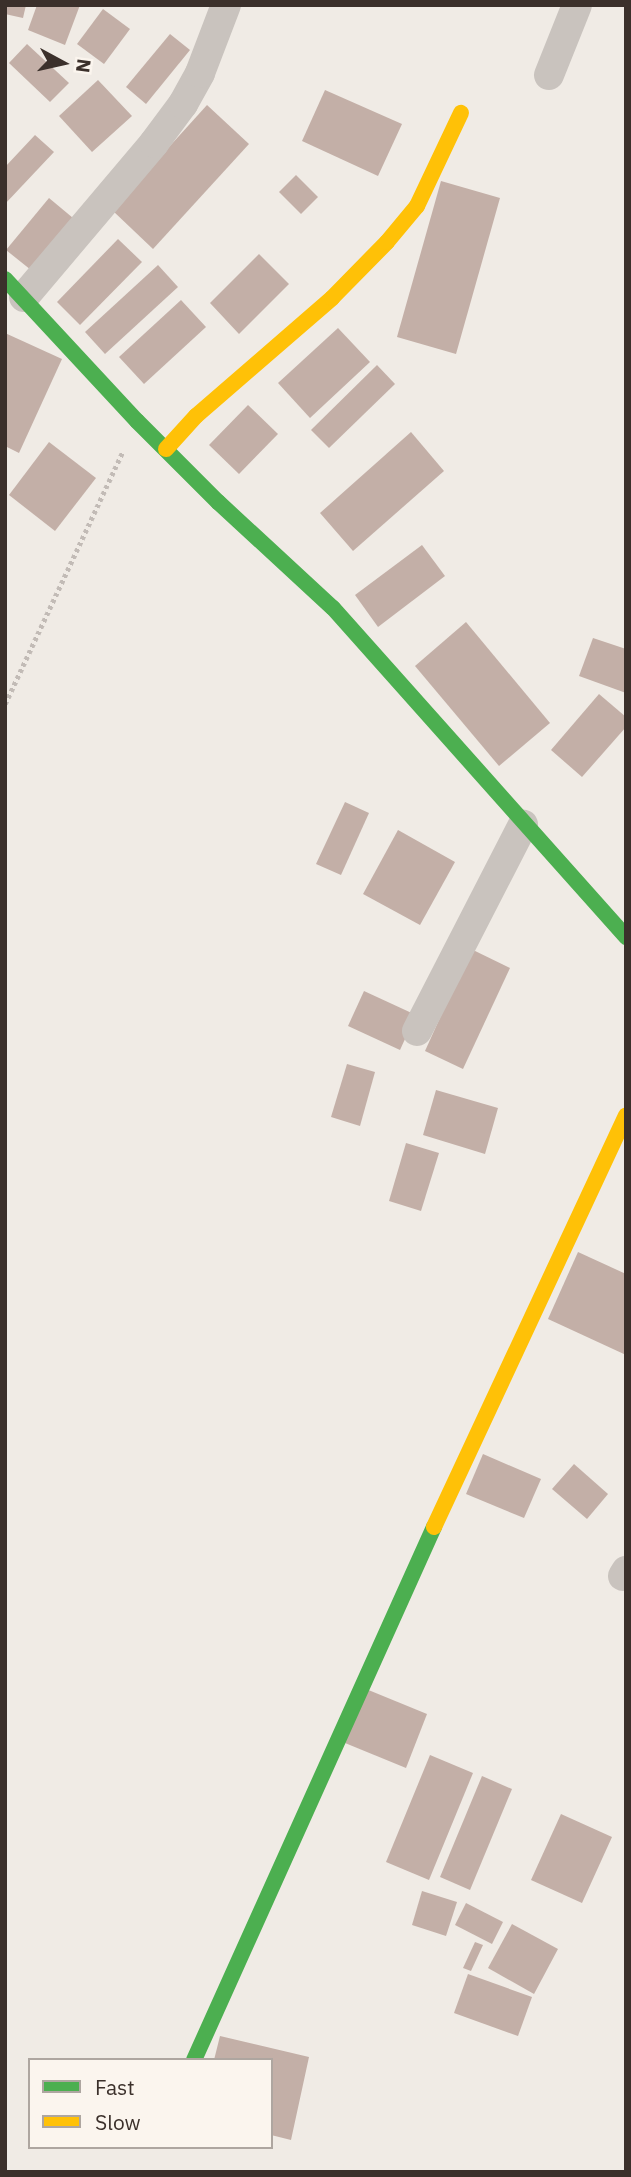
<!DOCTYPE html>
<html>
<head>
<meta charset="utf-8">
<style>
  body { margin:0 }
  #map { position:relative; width:631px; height:2177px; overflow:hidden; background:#f0ebe5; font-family:"IBM Plex Sans",sans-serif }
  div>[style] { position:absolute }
  .building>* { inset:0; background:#c3afa7 }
  .path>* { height:4.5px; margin-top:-2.25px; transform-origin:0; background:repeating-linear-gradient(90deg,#c2bbb6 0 3.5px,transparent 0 7px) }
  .street>* { height:30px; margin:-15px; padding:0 15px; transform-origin:15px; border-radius:15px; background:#c9c3be }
  .fast>* { height:16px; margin:-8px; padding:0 8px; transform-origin:8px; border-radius:8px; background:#4caf50 }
  .slow>* { height:16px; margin:-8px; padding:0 8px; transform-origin:8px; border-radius:8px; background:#ffc107 }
  span { translate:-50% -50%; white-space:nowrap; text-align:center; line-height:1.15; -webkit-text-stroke:7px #fbf5ee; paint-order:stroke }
  .frame { position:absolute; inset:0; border:7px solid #3b302b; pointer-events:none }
  .legend { position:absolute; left:28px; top:2058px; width:245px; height:91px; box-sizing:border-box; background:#fbf5ee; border:2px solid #aea6a0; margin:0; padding:9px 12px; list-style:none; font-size:21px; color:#3b302b }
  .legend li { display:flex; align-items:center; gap:14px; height:35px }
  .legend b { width:35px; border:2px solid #aea6a0 }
  .north { position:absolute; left:28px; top:28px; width:70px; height:70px; -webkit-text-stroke:5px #fbf5ee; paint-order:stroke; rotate:98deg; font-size:19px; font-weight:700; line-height:28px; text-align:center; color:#3b302b }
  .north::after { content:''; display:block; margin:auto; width:24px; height:32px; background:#3b302b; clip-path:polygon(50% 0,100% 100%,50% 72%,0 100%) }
</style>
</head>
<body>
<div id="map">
  <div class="building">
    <div style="clip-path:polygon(5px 5px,26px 5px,23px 18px,5px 14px)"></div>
    <div style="clip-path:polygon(37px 5px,80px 5px,65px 45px,28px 30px)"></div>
    <div style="clip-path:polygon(103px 9px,130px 29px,104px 64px,77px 44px)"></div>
    <div style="clip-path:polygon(170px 34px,190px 50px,146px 104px,126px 87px)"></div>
    <div style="clip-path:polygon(27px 44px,69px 83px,50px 102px,9px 63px)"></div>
    <div style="clip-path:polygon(98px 80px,132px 116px,92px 152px,59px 116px)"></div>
    <div style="clip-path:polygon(325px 90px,402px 124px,378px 176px,302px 141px)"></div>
    <div style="clip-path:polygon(207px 105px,249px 144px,153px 249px,112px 210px)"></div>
    <div style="clip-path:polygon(35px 135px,54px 152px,5px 204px,5px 167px)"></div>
    <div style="clip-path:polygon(296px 175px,318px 197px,301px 214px,279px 192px)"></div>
    <div style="clip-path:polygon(441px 181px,500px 198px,456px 354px,397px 337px)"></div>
    <div style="clip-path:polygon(49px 198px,73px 218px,31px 270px,6px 250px)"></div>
    <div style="clip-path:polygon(118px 239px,142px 262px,80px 325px,57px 302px)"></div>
    <div style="clip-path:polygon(259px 254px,289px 284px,239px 334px,210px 303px)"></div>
    <div style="clip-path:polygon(158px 265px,178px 287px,105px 354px,85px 332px)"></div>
    <div style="clip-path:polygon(181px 300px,206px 327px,144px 384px,119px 357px)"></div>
    <div style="clip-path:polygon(338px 328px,370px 362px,310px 418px,278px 383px)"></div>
    <div style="clip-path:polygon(5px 333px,62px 359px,19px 453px,5px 446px)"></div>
    <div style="clip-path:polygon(377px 365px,395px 384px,329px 448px,311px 430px)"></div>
    <div style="clip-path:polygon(248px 405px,278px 434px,239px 474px,209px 445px)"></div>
    <div style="clip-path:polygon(411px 432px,444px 471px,353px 551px,320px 513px)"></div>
    <div style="clip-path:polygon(49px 442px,96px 478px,55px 531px,9px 495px)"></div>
    <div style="clip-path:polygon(422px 545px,445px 576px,378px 627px,355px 595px)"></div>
    <div style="clip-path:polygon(466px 622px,550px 723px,499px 766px,415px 666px)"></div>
    <div style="clip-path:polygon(593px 638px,626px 649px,626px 693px,579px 676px)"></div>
    <div style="clip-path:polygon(599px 694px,626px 717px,626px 727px,582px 777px,551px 750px)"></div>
    <div style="clip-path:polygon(345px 802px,369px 813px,341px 875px,316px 864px)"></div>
    <div style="clip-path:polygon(398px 830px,455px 862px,420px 925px,363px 894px)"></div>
    <div style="clip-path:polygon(471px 949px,510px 968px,463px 1069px,425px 1051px)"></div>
    <div style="clip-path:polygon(364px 991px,416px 1015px,400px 1050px,348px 1026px)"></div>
    <div style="clip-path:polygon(347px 1064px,375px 1072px,360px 1126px,331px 1117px)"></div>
    <div style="clip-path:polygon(436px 1090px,498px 1108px,485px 1154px,423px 1135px)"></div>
    <div style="clip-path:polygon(406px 1143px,439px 1153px,421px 1211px,389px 1201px)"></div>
    <div style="clip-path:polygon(578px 1252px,626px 1274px,626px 1355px,548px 1319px)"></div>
    <div style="clip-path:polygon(483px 1454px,541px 1479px,524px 1518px,466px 1494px)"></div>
    <div style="clip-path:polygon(574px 1464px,608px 1494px,587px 1519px,552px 1489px)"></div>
    <div style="clip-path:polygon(366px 1689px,427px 1714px,406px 1768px,345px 1743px)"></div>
    <div style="clip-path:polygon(430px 1755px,473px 1773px,429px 1880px,386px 1862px)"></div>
    <div style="clip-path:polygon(482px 1776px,512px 1789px,470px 1890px,440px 1877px)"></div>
    <div style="clip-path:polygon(561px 1814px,612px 1837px,582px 1903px,531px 1880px)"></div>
    <div style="clip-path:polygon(422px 1891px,457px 1902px,446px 1936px,412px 1925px)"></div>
    <div style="clip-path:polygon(466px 1903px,503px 1922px,492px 1944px,455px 1925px)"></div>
    <div style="clip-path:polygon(512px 1924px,558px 1949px,534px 1994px,488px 1968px)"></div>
    <div style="clip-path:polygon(475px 1942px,483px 1945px,471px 1971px,463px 1968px)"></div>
    <div style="clip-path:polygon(468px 1974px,532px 1997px,518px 2036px,454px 2013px)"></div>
    <div style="clip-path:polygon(220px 2036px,309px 2057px,291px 2140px,271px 2135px,271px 2060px,214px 2060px)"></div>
  </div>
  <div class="path">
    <div style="left:5px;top:704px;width:277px;rotate:-65deg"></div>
  </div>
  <div class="street">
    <div style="left:549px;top:75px;width:75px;rotate:-68.2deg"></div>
    <div style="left:24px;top:297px;width:202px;rotate:-49.8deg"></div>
    <div style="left:154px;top:143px;width:49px;rotate:-53.4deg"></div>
    <div style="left:183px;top:104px;width:35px;rotate:-61deg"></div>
    <div style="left:200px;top:73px;width:73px;rotate:-69.1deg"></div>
    <div style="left:417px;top:1031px;width:232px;rotate:-62.8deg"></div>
    <div style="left:623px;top:1576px;width:6px;rotate:-59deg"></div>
  </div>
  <div class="fast">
    <div style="left:5px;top:279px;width:194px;rotate:47.1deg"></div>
    <div style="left:137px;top:421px;width:115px;rotate:45deg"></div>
    <div style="left:218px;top:502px;width:156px;rotate:42.7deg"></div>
    <div style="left:333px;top:608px;width:441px;rotate:48.3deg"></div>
    <div style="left:194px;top:2060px;width:585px;rotate:-65.76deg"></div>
  </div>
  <div class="slow">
    <div style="left:166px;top:449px;width:45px;rotate:-47.7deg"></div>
    <div style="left:196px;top:416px;width:180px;rotate:-40.9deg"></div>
    <div style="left:332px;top:298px;width:78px;rotate:-45.5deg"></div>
    <div style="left:387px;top:242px;width:47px;rotate:-50.2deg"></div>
    <div style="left:417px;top:206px;width:103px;rotate:-64.7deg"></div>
    <div style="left:434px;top:1527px;width:454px;rotate:-65deg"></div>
  </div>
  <div class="frame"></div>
  <ul class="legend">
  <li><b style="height:9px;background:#4caf50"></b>Fast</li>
  <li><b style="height:9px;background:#ffc107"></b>Slow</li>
  </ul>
  <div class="north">N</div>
</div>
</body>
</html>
